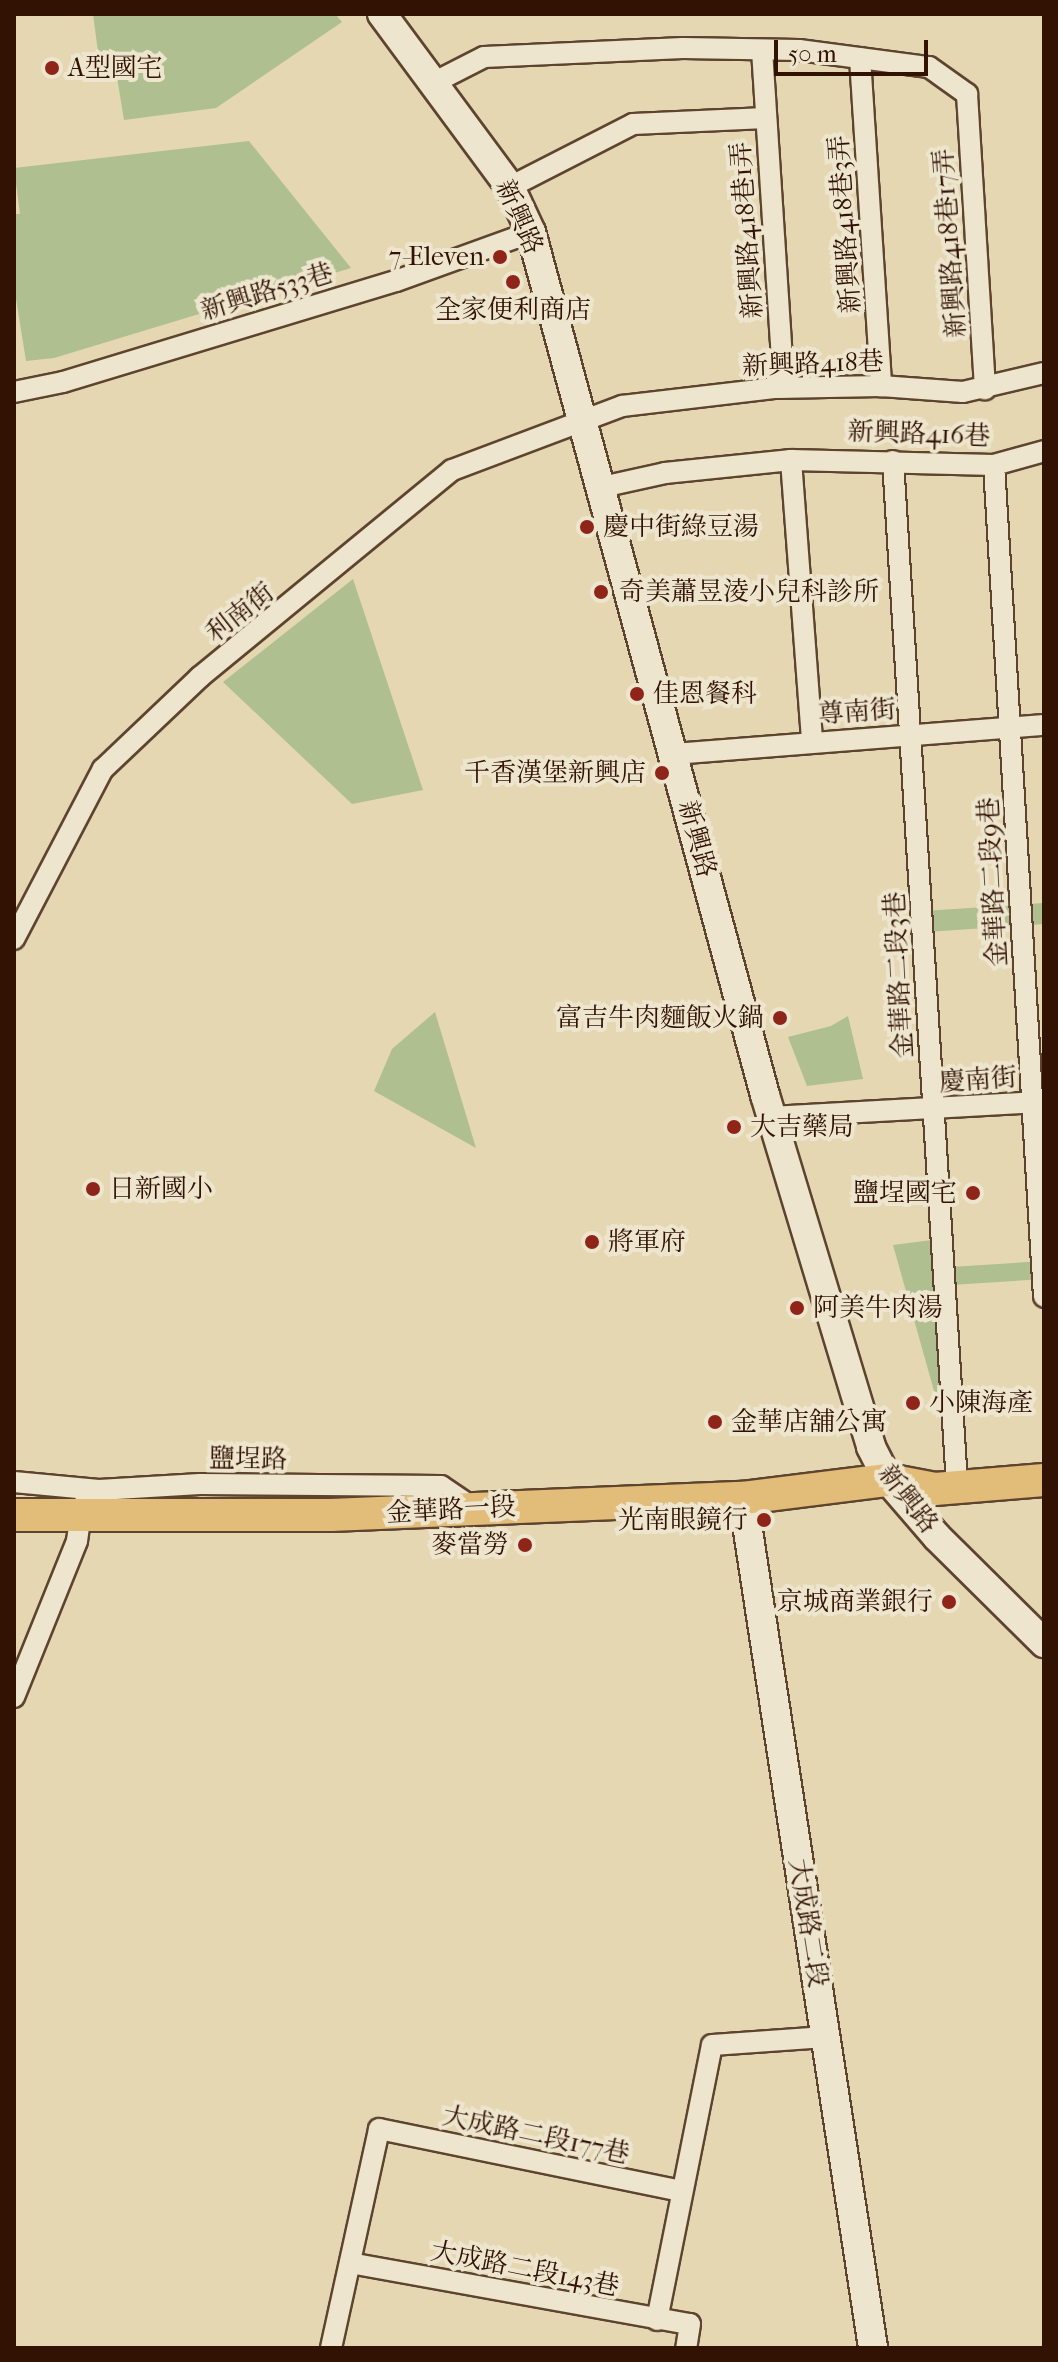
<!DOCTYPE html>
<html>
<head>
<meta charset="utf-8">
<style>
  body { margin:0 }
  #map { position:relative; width:1058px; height:2362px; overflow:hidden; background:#e4d7b2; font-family:"IM FELL French Canon","Noto Serif TC",serif }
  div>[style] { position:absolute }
  .green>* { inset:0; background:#afbf90 }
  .roads { filter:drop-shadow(2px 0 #5e442f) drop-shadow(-2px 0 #5e442f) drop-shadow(0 2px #5e442f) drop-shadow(0 -2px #5e442f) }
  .street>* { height:20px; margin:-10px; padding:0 10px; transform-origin:10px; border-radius:10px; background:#ede5cd }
  .secondary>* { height:28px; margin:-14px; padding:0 14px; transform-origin:14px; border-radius:14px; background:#ede5cd }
  .primary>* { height:32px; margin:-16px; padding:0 16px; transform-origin:16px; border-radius:16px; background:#e2bc79 }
  .dots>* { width:22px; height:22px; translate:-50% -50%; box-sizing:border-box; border:4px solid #ede5cd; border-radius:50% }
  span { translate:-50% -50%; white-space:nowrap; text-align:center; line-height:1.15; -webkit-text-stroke:8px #ede5cd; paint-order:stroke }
  .poi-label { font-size:26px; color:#321303 }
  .left { translate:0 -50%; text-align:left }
  .right { translate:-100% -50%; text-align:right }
  .street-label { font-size:26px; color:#321303 }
  .frame { position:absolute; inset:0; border:16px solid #321303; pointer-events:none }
  .scale { position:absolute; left:774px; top:40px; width:154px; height:36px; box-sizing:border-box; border:4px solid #321303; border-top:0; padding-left:10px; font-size:24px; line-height:28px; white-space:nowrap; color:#321303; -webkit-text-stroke:6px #ede5cd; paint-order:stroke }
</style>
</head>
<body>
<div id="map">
  <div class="green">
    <div style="clip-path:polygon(93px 14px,335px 14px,342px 22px,216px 108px,124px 120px,115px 65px,100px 67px)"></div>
    <div style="clip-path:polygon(249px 141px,351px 268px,54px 358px,26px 361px,14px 286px,14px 214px,20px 214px,14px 168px)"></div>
    <div style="clip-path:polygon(353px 579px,423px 790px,352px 804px,223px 682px)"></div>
    <div style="clip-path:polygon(1044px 903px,1044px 924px,927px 932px,924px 911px)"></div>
    <div style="clip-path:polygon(435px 1012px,476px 1148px,374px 1091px,392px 1049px)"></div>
    <div style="clip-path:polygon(848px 1016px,863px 1079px,807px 1086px,788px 1037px,831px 1026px)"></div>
    <div style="clip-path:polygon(932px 1240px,935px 1268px,1044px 1261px,1044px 1279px,936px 1286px,945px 1430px,893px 1245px)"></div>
  </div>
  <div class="roads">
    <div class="street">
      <div style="left:762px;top:50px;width:338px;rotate:86.3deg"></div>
      <div style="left:860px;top:58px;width:329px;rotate:86.3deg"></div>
      <div style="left:435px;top:82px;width:55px;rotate:-27deg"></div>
      <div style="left:484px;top:57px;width:199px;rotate:-2.6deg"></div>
      <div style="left:683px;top:48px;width:116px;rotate:1deg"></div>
      <div style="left:799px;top:50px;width:131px;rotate:7.5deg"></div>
      <div style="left:929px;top:67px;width:47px;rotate:35.4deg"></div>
      <div style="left:967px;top:94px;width:296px;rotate:86.5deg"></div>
      <div style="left:510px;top:187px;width:138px;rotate:-27.1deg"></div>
      <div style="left:633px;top:124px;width:133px;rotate:-2.6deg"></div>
      <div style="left:14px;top:392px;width:50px;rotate:-11.5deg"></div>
      <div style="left:63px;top:382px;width:348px;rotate:-16.9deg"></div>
      <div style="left:396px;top:281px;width:144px;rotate:-19.9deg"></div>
      <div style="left:791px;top:460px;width:282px;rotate:85.7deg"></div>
      <div style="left:893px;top:461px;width:1026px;rotate:86.42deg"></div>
      <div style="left:994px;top:465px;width:833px;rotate:86.56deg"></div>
      <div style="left:602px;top:487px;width:65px;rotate:-12.5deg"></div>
      <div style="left:665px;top:473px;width:127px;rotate:-5.9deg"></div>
      <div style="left:791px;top:460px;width:203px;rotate:1.4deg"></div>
      <div style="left:994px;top:465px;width:52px;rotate:-15.6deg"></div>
      <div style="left:674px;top:754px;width:371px;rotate:-4.5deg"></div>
      <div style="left:14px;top:939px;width:192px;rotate:-62.4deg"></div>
      <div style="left:103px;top:769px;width:134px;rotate:-43.5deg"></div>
      <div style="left:200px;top:677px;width:326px;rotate:-39.4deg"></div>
      <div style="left:452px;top:470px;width:182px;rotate:-20.6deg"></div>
      <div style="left:622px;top:406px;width:155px;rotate:-6.7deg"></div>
      <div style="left:776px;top:388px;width:105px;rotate:-1.1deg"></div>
      <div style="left:881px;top:386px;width:82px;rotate:4.2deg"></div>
      <div style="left:963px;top:392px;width:83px;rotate:-13.2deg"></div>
      <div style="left:772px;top:1117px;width:271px;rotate:-3.2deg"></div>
      <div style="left:14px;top:1482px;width:85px;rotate:5.4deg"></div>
      <div style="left:99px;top:1490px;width:101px;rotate:-3.4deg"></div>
      <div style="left:200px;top:1484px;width:241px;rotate:0.5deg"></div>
      <div style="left:441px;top:1486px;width:41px;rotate:34.1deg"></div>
      <div style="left:14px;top:1697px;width:168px;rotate:-68deg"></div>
      <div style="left:77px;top:1541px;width:35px;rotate:-82deg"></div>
      <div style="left:350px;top:2263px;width:345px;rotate:10.2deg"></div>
      <div style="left:690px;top:2324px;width:24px;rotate:99deg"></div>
      <div style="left:657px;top:2320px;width:280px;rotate:-78.7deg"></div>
      <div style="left:712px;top:2045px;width:114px;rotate:-4deg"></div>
      <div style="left:331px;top:2348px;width:224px;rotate:-77.6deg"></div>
      <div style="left:379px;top:2129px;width:309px;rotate:11.6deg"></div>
    </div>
    <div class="secondary">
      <div style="left:382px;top:14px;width:215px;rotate:53.5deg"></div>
      <div style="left:510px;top:187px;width:50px;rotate:65deg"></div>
      <div style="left:531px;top:232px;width:894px;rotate:74.83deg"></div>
      <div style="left:765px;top:1095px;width:368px;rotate:73.2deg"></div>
      <div style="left:871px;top:1447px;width:37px;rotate:63deg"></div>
      <div style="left:888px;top:1480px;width:75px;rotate:49.3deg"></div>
      <div style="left:937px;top:1537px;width:151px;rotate:44.7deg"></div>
      <div style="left:743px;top:1498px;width:860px;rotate:81.3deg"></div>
    </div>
    <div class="primary">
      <div style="left:14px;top:1515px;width:317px"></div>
      <div style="left:331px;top:1515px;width:412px;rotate:-2.4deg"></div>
      <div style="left:743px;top:1498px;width:146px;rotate:-7.1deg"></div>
      <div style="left:888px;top:1480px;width:48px;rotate:10.8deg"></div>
      <div style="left:935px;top:1489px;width:109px;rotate:-4.7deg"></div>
    </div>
  </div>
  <div class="dots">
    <div style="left:52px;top:68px;background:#8f2418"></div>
    <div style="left:500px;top:257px;background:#8f2418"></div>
    <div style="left:513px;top:282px;background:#8f2418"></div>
    <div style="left:587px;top:527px;background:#8f2418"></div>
    <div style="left:601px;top:592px;background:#8f2418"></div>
    <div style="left:637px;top:694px;background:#8f2418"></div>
    <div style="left:662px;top:773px;background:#8f2418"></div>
    <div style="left:780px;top:1018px;background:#8f2418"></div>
    <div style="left:734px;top:1127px;background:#8f2418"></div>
    <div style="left:93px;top:1189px;background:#8f2418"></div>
    <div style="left:973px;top:1193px;background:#8f2418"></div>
    <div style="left:592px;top:1242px;background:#8f2418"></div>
    <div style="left:797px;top:1308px;background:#8f2418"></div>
    <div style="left:913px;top:1403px;background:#8f2418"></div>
    <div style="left:715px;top:1422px;background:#8f2418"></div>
    <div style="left:764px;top:1520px;background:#8f2418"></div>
    <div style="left:525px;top:1545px;background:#8f2418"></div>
    <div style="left:949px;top:1602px;background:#8f2418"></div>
  </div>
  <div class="poi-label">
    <span class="left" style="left:68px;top:68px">A型國宅</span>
    <span class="right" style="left:484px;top:257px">7-Eleven</span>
    <span style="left:513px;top:310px">全家便利商店</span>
    <span class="left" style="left:603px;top:527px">慶中街綠豆湯</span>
    <span class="left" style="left:619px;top:592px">奇美蕭昱淩小兒科診所</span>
    <span class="left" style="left:653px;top:694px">佳恩餐科</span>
    <span class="right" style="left:646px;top:773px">千香漢堡新興店</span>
    <span class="right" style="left:764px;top:1018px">富吉牛肉麵飯火鍋</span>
    <span class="left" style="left:750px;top:1127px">大吉藥局</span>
    <span class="left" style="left:109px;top:1189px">日新國小</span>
    <span class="right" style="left:957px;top:1193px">鹽埕國宅</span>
    <span class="left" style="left:608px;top:1242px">將軍府</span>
    <span class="left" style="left:813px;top:1308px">阿美牛肉湯</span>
    <span class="left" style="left:929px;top:1403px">小陳海產</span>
    <span class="left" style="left:731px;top:1422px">金華店舖公寓</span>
    <span class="right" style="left:748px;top:1520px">光南眼鏡行</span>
    <span class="right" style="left:509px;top:1545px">麥當勞</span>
    <span class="right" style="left:933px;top:1602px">京城商業銀行</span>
  </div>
  <div class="street-label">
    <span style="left:519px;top:217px;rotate:66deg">新興路</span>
    <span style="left:845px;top:224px;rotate:-94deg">新興路418巷3弄</span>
    <span style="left:747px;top:230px;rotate:-94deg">新興路418巷1弄</span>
    <span style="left:950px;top:243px;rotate:-94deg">新興路418巷17弄</span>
    <span style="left:267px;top:292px;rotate:-17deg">新興路533巷</span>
    <span style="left:813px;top:364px;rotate:-2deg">新興路418巷</span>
    <span style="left:919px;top:434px;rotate:2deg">新興路416巷</span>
    <span style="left:240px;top:613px;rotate:-38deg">利南街</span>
    <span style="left:857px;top:712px;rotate:-4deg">尊南街</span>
    <span style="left:697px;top:839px;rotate:75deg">新興路</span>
    <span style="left:993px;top:882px;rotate:-93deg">金華路二段9巷</span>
    <span style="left:899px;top:975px;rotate:-93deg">金華路二段3巷</span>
    <span style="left:978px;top:1080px;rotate:-4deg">慶南街</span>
    <span style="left:248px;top:1459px;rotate:1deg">鹽埕路</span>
    <span style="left:908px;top:1499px;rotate:52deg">新興路</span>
    <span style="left:451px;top:1510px;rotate:-3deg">金華路一段</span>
    <span style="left:808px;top:1923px;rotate:81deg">大成路二段</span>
    <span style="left:536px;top:2135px;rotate:12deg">大成路二段177巷</span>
    <span style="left:525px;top:2269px;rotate:11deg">大成路二段143巷</span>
  </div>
  <div class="frame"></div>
  <div class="scale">50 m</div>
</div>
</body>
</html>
